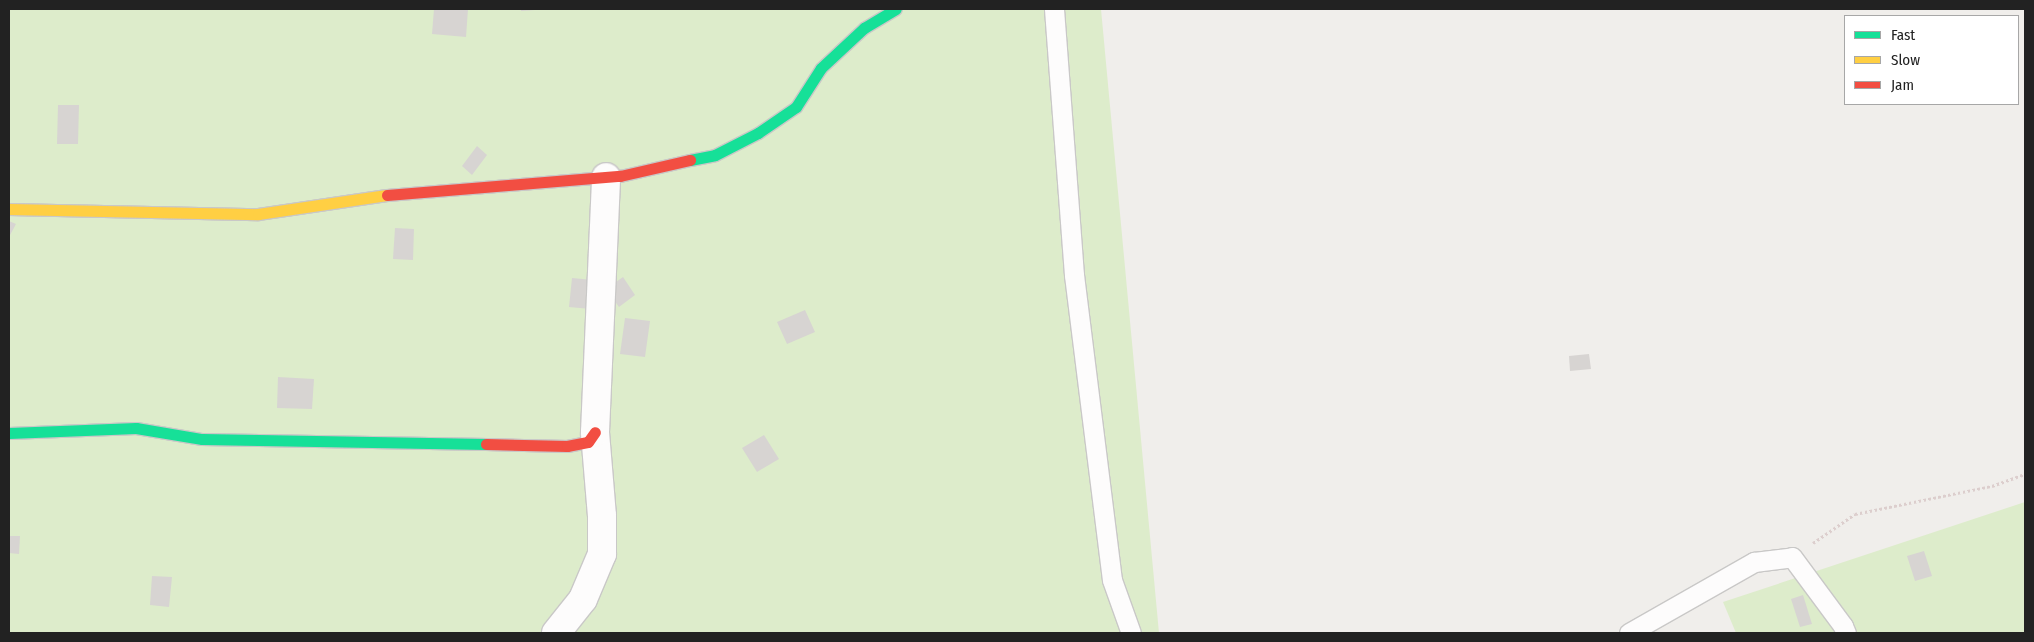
<!DOCTYPE html>
<html>
<head>
<meta charset="utf-8">
<style>
  body { margin:0 }
  #map { position:relative; width:2034px; height:642px; overflow:hidden; background:#f0eeeb; font-family:"Fira Sans Condensed",sans-serif }
  div>[style] { position:absolute }
  .grass>* { inset:0; background:#ddeccb }
  .building>* { inset:0; background:#d7d4d2 }
  .path>* { height:3px; margin-top:-1.5px; transform-origin:0; background:repeating-linear-gradient(90deg,#dccecd 0 2.5px,transparent 0 5px) }
  .roads { filter:drop-shadow(1px 0 #c9c8c7) drop-shadow(-1px 0 #c9c8c7) drop-shadow(0 1px #c9c8c7) drop-shadow(0 -1px #c9c8c7) }
  .lane>* { height:19px; margin:-9.5px; padding:0 9.5px; transform-origin:9.5px; border-radius:9.5px; background:#fdfcfc }
  .street>* { height:28px; margin:-14px; padding:0 14px; transform-origin:14px; border-radius:14px; background:#fdfcfc }
  .fast>* { height:11px; margin:-5.5px; padding:0 5.5px; transform-origin:5.5px; border-radius:5.5px; background:#16e098 }
  .slow>* { height:11px; margin:-5.5px; padding:0 5.5px; transform-origin:5.5px; border-radius:5.5px; background:#ffcf43 }
  .jam>* { height:11px; margin:-5.5px; padding:0 5.5px; transform-origin:5.5px; border-radius:5.5px; background:#f24e42 }
  span { translate:-50% -50%; white-space:nowrap; text-align:center; line-height:1.15; -webkit-text-stroke:4.5px #fff; paint-order:stroke }
  .frame { position:absolute; inset:0; border:10px solid #222; pointer-events:none }
  .legend { position:absolute; left:1844px; top:15px; width:175px; height:90px; box-sizing:border-box; background:#fff; border:1px solid #a7a7a7; margin:0; padding:6px 9px; list-style:none; font-size:15px; color:#222 }
  .legend li { display:flex; align-items:center; gap:10px; height:25px }
  .legend b { width:25px; border:1px solid #a7a7a7 }
</style>
</head>
<body>
<div id="map">
  <div class="grass">
    <div style="clip-path:polygon(9px 9px,1101px 9px,1159px 633px,9px 633px)"></div>
    <div style="clip-path:polygon(2025px 502px,2025px 633px,1736px 633px,1723px 602px)"></div>
  </div>
  <div class="building">
    <div style="clip-path:polygon(434px 9px,468px 9px,466px 37px,432px 34px)"></div>
    <div style="clip-path:polygon(521px 9px,535px 9px,535px 10px,521px 11px)"></div>
    <div style="clip-path:polygon(58px 105px,79px 105px,78px 144px,57px 144px)"></div>
    <div style="clip-path:polygon(477px 146px,487px 155px,472px 175px,462px 166px)"></div>
    <div style="clip-path:polygon(9px 221px,16px 224px,9px 237px)"></div>
    <div style="clip-path:polygon(395px 228px,414px 229px,413px 260px,393px 259px)"></div>
    <div style="clip-path:polygon(623px 277px,635px 295px,619px 307px,606px 289px)"></div>
    <div style="clip-path:polygon(572px 278px,593px 280px,591px 309px,569px 307px)"></div>
    <div style="clip-path:polygon(805px 310px,815px 332px,787px 344px,777px 322px)"></div>
    <div style="clip-path:polygon(625px 318px,650px 321px,645px 357px,620px 354px)"></div>
    <div style="clip-path:polygon(1589px 354px,1591px 369px,1570px 371px,1569px 356px)"></div>
    <div style="clip-path:polygon(278px 377px,314px 379px,312px 409px,277px 408px)"></div>
    <div style="clip-path:polygon(764px 435px,779px 459px,757px 472px,742px 448px)"></div>
    <div style="clip-path:polygon(9px 536px,20px 536px,19px 554px,9px 553px)"></div>
    <div style="clip-path:polygon(1924px 551px,1932px 576px,1915px 581px,1907px 556px)"></div>
    <div style="clip-path:polygon(152px 576px,172px 577px,169px 607px,150px 605px)"></div>
    <div style="clip-path:polygon(1803px 595px,1812px 624px,1800px 627px,1791px 599px)"></div>
  </div>
  <div class="path">
    <div style="left:1813px;top:543px;width:51px;rotate:-34.6deg"></div>
    <div style="left:1855px;top:514px;width:140px;rotate:-11.6deg"></div>
    <div style="left:1992px;top:486px;width:35px;rotate:-20deg"></div>
  </div>
  <div class="roads">
    <div class="lane">
      <div style="left:1054px;top:9px;width:267px;rotate:85.7deg"></div>
      <div style="left:1074px;top:275px;width:307px;rotate:82.9deg"></div>
      <div style="left:1112px;top:580px;width:56px;rotate:70.3deg"></div>
      <div style="left:1629px;top:633px;width:144px;rotate:-29.6deg"></div>
      <div style="left:1754px;top:562px;width:38px;rotate:-7deg"></div>
      <div style="left:1792px;top:557px;width:86px;rotate:53.5deg"></div>
      <div style="left:1843px;top:626px;width:8px;rotate:67deg"></div>
    </div>
    <div class="street">
      <div style="left:556px;top:633px;width:43px;rotate:-51.5deg"></div>
      <div style="left:583px;top:599px;width:49px;rotate:-67.1deg"></div>
      <div style="left:602px;top:554px;width:38px;rotate:-90deg"></div>
      <div style="left:602px;top:516px;width:84px;rotate:-94.8deg"></div>
      <div style="left:595px;top:432px;width:255px;rotate:-87.5deg"></div>
    </div>
    <div class="fast">
      <div style="left:690px;top:160px;width:25px;rotate:-11deg"></div>
      <div style="left:715px;top:155px;width:48px;rotate:-27.1deg"></div>
      <div style="left:758px;top:133px;width:46px;rotate:-34.4deg"></div>
      <div style="left:796px;top:107px;width:46px;rotate:-57.3deg"></div>
      <div style="left:821px;top:68px;width:59px;rotate:-42.9deg"></div>
      <div style="left:864px;top:28px;width:37px;rotate:-31deg"></div>
      <div style="left:9px;top:433px;width:127px;rotate:-2.3deg"></div>
      <div style="left:136px;top:428px;width:67px;rotate:9.5deg"></div>
      <div style="left:202px;top:439px;width:284px;rotate:1deg"></div>
    </div>
    <div class="slow">
      <div style="left:9px;top:209px;width:249px;rotate:1.2deg"></div>
      <div style="left:258px;top:214px;width:130px;rotate:-8.4deg"></div>
    </div>
    <div class="jam">
      <div style="left:387px;top:195px;width:234px;rotate:-4.7deg"></div>
      <div style="left:620px;top:176px;width:72px;rotate:-12.9deg"></div>
      <div style="left:486px;top:444px;width:81px;rotate:1.4deg"></div>
      <div style="left:567px;top:446px;width:21px;rotate:-11deg"></div>
      <div style="left:588px;top:442px;width:12px;rotate:-55deg"></div>
    </div>
  </div>
  <div class="frame"></div>
  <ul class="legend">
  <li><b style="height:6px;background:#16e098"></b>Fast</li>
  <li><b style="height:6px;background:#ffcf43"></b>Slow</li>
  <li><b style="height:6px;background:#f24e42"></b>Jam</li>
  </ul>
</div>
</body>
</html>
